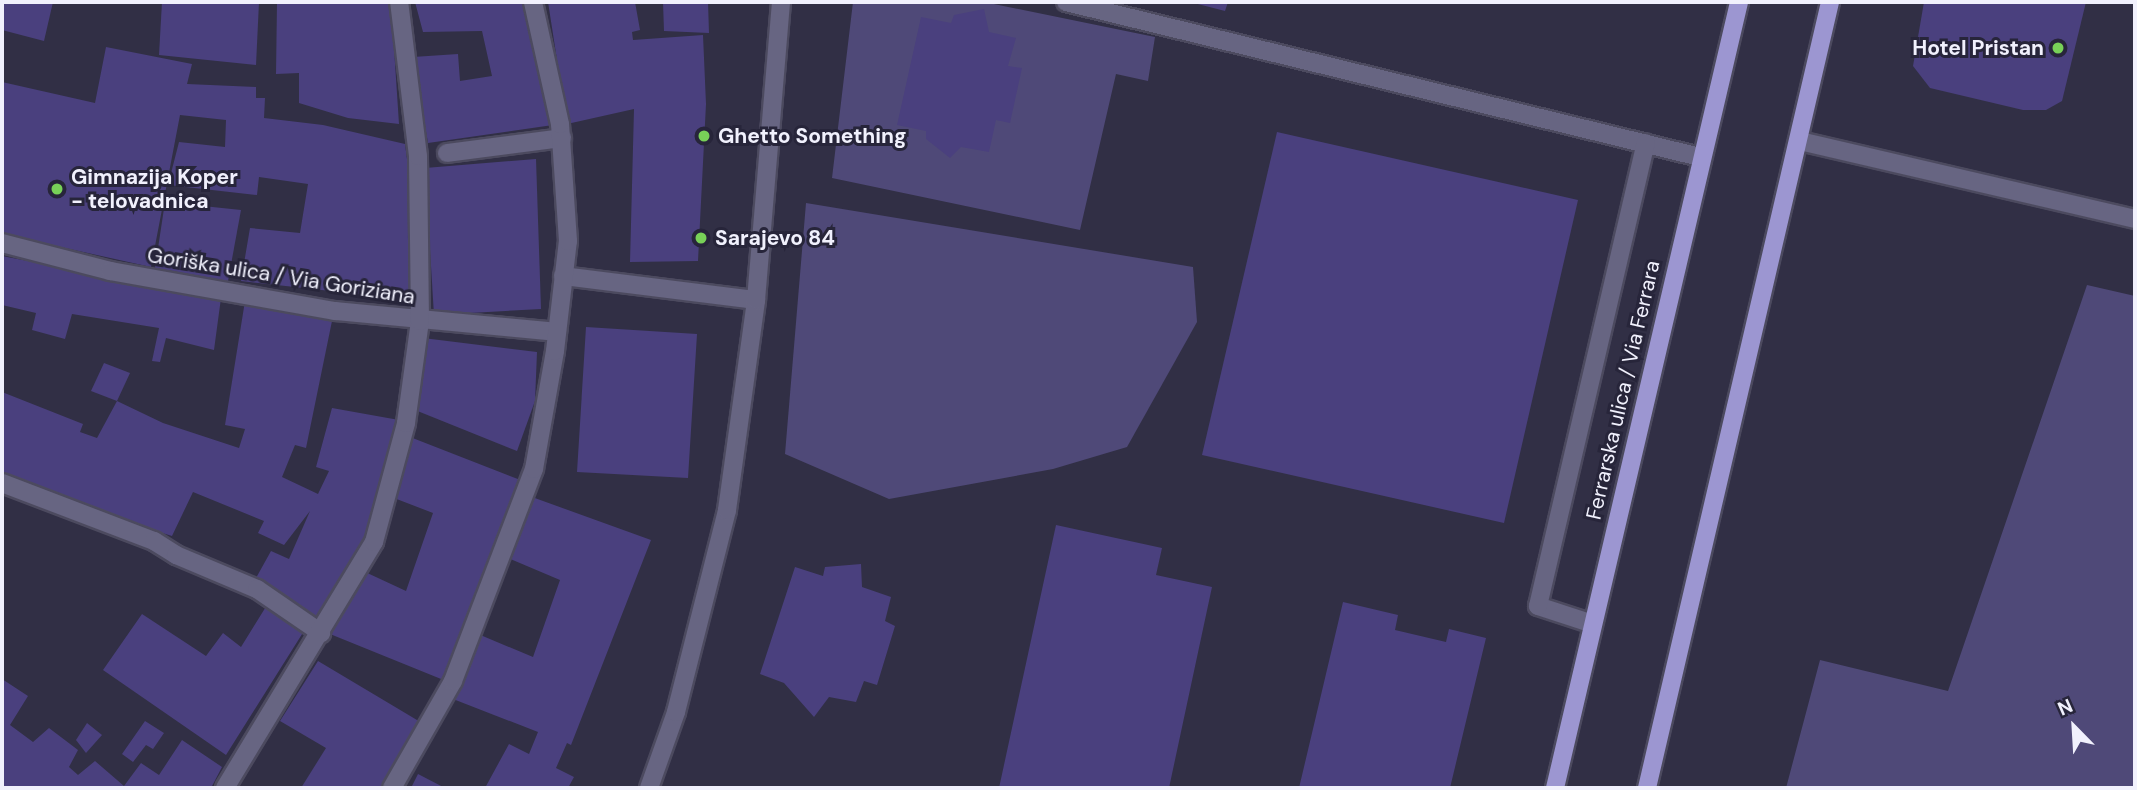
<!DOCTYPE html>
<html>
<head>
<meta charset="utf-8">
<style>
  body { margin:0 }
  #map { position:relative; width:2137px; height:790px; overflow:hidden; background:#312f45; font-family:"DM Sans",sans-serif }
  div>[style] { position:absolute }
  .green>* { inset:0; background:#4f4978 }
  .building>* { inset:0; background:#4a407e }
  .roads { filter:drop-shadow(2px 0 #4c4a5f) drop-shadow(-2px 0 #4c4a5f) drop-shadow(0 2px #4c4a5f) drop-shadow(0 -2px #4c4a5f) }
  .minor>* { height:18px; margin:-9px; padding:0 9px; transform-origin:9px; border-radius:9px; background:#676582 }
  .major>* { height:18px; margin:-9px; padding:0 9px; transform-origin:9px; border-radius:9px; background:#9c96d1 }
  .dots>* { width:19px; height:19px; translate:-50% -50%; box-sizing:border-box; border:4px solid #27253a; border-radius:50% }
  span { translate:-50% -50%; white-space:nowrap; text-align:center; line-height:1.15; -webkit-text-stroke:6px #27253a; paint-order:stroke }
  .poi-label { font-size:21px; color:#f1f1fd; font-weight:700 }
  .right { translate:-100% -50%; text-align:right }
  .left { translate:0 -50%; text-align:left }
  .street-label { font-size:21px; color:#f1f1fd }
  .frame { position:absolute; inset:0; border:4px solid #f1f1fd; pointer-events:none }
  .north { position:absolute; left:2039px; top:692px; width:70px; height:70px; -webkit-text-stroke:5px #27253a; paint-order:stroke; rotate:336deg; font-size:19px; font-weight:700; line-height:28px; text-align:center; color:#f1f1fd }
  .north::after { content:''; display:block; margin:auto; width:24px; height:32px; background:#f1f1fd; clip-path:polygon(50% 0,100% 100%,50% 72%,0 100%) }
</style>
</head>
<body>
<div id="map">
  <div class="green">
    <div style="clip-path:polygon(853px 2px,984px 2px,1155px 37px,1148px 81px,1116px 74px,1080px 230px,832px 178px)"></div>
    <div style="clip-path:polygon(806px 203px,1193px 267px,1197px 322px,1127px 447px,1053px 469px,889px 499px,785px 454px)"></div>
    <div style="clip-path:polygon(2087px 285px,2135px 296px,2135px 788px,1786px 788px,1820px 660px,1948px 691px)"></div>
  </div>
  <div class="building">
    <div style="clip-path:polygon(2px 2px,53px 2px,44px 41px,2px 30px)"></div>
    <div style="clip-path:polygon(162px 2px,259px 2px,256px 65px,159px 55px)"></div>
    <div style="clip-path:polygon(277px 2px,391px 2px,399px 124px,348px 118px,299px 103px,299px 73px,276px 74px)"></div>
    <div style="clip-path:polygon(415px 2px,530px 2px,553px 125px,428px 143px,413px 57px,458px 54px,460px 81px,492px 76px,482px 31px,423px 32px)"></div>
    <div style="clip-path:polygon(548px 2px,635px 2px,640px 30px,632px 32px,633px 40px,703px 35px,706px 104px,698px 261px,630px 262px,634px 109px,567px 124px)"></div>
    <div style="clip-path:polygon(663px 2px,708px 2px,709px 33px,664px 31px)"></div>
    <div style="clip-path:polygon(1190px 2px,1228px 2px,1225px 11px)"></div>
    <div style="clip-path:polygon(1924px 2px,2086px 2px,2062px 101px,2046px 110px,2023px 110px,1930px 88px,1913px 66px)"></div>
    <div style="clip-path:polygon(984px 9px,989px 32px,1016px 38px,1008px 66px,1022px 68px,1010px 123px,996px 120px,989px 152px,961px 147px,950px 158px,926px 139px,926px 131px,897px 125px,921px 17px,951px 23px,954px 15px)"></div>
    <div style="clip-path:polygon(106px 47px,192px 64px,187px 84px,256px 87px,256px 98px,265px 98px,264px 118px,323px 125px,405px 144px,413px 204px,412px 300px,241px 281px,250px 228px,300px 233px,308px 184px,259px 177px,257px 195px,168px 185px,179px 142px,225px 147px,226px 120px,180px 115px,151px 267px,2px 234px,2px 82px,95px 103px)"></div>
    <div style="clip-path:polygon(1277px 132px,1578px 200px,1504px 523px,1202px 455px)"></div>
    <div style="clip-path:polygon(536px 159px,541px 309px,434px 315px,425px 168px)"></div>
    <div style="clip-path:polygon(165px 202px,241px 210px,228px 281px,155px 268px)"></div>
    <div style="clip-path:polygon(2px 256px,221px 298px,214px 350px,166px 338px,160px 362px,152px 361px,159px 328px,72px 314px,65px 339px,32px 330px,36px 313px,2px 305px)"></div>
    <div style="clip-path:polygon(245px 301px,332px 321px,306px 448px,295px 445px,282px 477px,318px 494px,329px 471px,316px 467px,332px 408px,399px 420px,367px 538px,316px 622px,256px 578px,271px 551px,289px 559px,310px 511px,284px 545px,258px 533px,264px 521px,193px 492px,172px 536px,54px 499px,2px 475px,2px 392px,83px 424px,80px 432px,97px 438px,117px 401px,163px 423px,239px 448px,245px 429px,225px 425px)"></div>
    <div style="clip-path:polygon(586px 327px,697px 334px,688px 478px,577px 472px)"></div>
    <div style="clip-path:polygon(423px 338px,537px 352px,535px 401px,517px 451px,415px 410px)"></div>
    <div style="clip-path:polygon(104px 363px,130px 373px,117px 401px,91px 391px)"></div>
    <div style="clip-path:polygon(410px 437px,523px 481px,446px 681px,330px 634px,363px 571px,406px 591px,433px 513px,394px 498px)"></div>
    <div style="clip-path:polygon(532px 497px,651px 540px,571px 745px,567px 743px,556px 768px,574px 777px,568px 788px,485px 788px,509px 744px,529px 754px,538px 732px,453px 699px,478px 634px,533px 657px,560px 580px,508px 558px)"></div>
    <div style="clip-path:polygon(1056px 525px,1162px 548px,1156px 575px,1212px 587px,1169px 788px,999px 788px)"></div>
    <div style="clip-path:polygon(861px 564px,862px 587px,891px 597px,885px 621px,895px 626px,877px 685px,864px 681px,856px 702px,829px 697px,814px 717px,784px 683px,760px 674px,795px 567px,823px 576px,825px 567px)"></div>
    <div style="clip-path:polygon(1343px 602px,1398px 615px,1395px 630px,1446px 642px,1449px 629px,1486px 638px,1450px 788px,1299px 788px)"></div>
    <div style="clip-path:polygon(267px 605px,304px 631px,226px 755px,103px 670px,142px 614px,206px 656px,223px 633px,241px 647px)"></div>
    <div style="clip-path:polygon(318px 661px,422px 723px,383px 788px,301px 788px,326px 748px,280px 721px)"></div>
    <div style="clip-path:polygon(2px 679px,28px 696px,10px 725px,33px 742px,49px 728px,78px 750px,69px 767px,78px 775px,95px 761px,124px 786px,141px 763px,159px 775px,182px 740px,222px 767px,211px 788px,2px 788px)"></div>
    <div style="clip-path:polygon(145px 721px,164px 733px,153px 749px,146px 745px,133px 762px,122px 754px)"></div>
    <div style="clip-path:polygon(87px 723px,102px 735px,86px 753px,76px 740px)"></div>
    <div style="clip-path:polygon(418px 774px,445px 788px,411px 788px)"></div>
  </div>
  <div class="roads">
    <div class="minor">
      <div style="left:1066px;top:2px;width:653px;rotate:13.74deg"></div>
      <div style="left:1800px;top:141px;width:344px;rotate:13.1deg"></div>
      <div style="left:447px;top:153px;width:116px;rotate:-7.4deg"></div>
      <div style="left:2px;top:243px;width:112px;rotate:14.5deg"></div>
      <div style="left:110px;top:271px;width:229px;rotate:10.1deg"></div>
      <div style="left:335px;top:311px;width:223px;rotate:5.4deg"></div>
      <div style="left:563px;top:276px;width:194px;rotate:7.1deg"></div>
      <div style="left:2px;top:483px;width:163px;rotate:20.9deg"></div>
      <div style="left:154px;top:541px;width:26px;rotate:32deg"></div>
      <div style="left:176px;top:555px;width:88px;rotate:22.8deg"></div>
      <div style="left:257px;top:589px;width:78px;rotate:34.5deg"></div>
      <div style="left:1593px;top:624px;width:58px;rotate:-161.9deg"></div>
      <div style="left:1538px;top:606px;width:475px;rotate:-76.9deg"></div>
      <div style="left:225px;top:788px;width:288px;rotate:-58.8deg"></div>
      <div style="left:374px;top:542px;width:123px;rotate:-74.9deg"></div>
      <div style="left:406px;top:423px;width:103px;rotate:-82.2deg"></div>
      <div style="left:420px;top:321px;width:165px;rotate:-90.7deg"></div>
      <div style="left:418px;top:156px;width:155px;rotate:-97deg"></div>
      <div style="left:392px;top:788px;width:123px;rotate:-60.3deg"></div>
      <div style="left:453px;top:681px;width:227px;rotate:-69.1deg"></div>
      <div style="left:534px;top:469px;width:120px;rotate:-79.9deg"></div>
      <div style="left:555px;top:351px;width:111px;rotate:-83.3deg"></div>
      <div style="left:568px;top:241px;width:117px;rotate:-93.9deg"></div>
      <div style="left:560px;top:124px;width:125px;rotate:-102.5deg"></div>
      <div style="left:649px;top:788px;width:81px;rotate:-70.4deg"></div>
      <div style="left:676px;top:712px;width:208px;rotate:-75.8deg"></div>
      <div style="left:727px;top:510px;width:212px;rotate:-82.1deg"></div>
      <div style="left:756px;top:300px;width:299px;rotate:-85.2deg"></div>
    </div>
    <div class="major">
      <div style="left:1555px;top:788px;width:807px;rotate:-76.82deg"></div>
      <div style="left:1647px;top:788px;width:807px;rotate:-76.89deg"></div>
    </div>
  </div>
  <div class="dots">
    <div style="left:2058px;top:48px;background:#78d158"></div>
    <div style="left:704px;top:136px;background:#78d158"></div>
    <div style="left:57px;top:189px;background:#78d158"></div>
    <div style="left:701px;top:238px;background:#78d158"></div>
  </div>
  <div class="poi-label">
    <span class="right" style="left:2044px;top:48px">Hotel Pristan</span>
    <span class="left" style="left:718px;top:136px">Ghetto Something</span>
    <span class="left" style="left:71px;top:189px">Gimnazija Koper<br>- telovadnica</span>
    <span class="left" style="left:715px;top:238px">Sarajevo 84</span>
  </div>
  <div class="street-label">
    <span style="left:281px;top:276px;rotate:9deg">Goriška ulica / Via Goriziana</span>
    <span style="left:1623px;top:390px;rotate:-77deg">Ferrarska ulica / Via Ferrara</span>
  </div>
  <div class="frame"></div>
  <div class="north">N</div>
</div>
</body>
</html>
